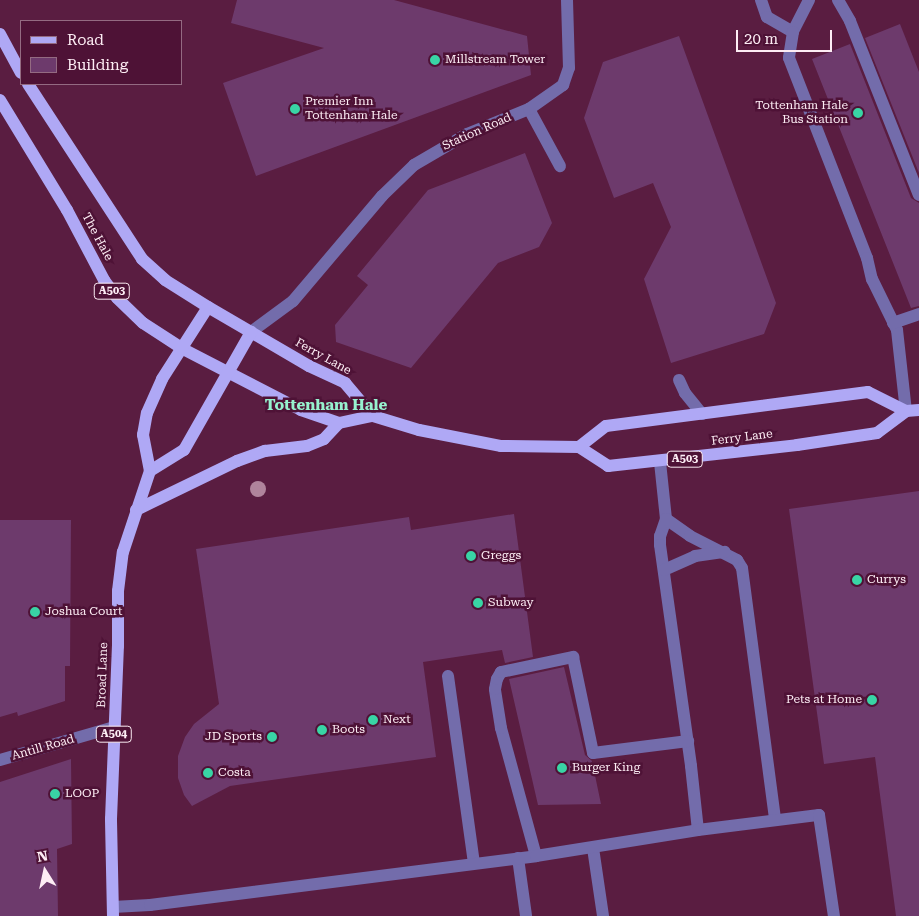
<!DOCTYPE html>
<html>
<head>
<meta charset="utf-8">
<style>
  body { margin:0 }
  #map { position:relative; width:919px; height:916px; overflow:hidden; background:#5a1d41; font-family:"Roboto Serif",serif }
  div>[style] { position:absolute }
  .building>* { inset:0; background:#6d3a6c }
  .service>* { height:12px; margin:-6px; padding:0 6px; transform-origin:6px; border-radius:6px; background:#736cab }
  .minor>* { height:12px; margin:-6px; padding:0 6px; transform-origin:6px; border-radius:6px; background:#736cab }
  .primary>* { height:12px; margin:-6px; padding:0 6px; transform-origin:6px; border-radius:6px; background:#afa8f5 }
  .trees>* { width:16px; height:16px; margin:-8px; border-radius:50%; background:#b0849c }
  .dots>* { width:14px; height:14px; translate:-50% -50%; box-sizing:border-box; border:2px solid #4e1236; border-radius:50% }
  span { translate:-50% -50%; white-space:nowrap; text-align:center; line-height:1.15; -webkit-text-stroke:5px #4e1236; paint-order:stroke }
  .shield-label span { padding:1px 4px; background:#4e1236; border:1px solid; border-radius:4px; -webkit-text-stroke-width:0 }
  .shield-label { font-size:11px; color:#fdedf4; font-weight:700 }
  .poi-label { font-size:12px; color:#fdedf4 }
  .left { translate:0 -50%; text-align:left }
  .right { translate:-100% -50%; text-align:right }
  .street-label { font-size:12px; color:#fdedf4 }
  .quarter-label { font-size:15px; color:#97f2cf; font-weight:700 }
  .legend { position:absolute; left:20px; top:20px; width:162px; height:65px; box-sizing:border-box; background:#4e1236; border:1px solid #946a82; margin:0; padding:6px 9px; list-style:none; font-size:15px; color:#fdedf4 }
  .legend li { display:flex; align-items:center; gap:10px; height:25px }
  .legend b { width:25px; border:1px solid #946a82 }
  .north { position:absolute; left:20px; top:846px; width:50px; height:50px; -webkit-text-stroke:4px #4e1236; paint-order:stroke; rotate:350deg; font-size:14px; font-weight:700; line-height:20px; text-align:center; color:#fdedf4 }
  .north::after { content:''; display:block; margin:auto; width:18px; height:22px; background:#fdedf4; clip-path:polygon(50% 0,100% 100%,50% 72%,0 100%) }
  .scale { position:absolute; left:736px; top:30px; width:96px; height:22px; box-sizing:border-box; border:2px solid #fdedf4; border-top:0; padding-left:6px; font-size:15px; line-height:18px; white-space:nowrap; color:#fdedf4; -webkit-text-stroke:4px #4e1236; paint-order:stroke }
</style>
</head>
<body>
<div id="map">
  <div class="building">
    <div style="clip-path:polygon(237px 0,394px 0,527px 36px,531px 75px,256px 176px,223px 83px,324px 48px,231px 23px)"></div>
    <div style="clip-path:polygon(900px 24px,919px 72px,919px 173px,865px 38px)"></div>
    <div style="clip-path:polygon(679px 36px,776px 303px,764px 334px,671px 363px,644px 279px,671px 227px,653px 183px,614px 198px,584px 118px,603px 62px)"></div>
    <div style="clip-path:polygon(850px 44px,911px 198px,919px 203px,919px 306px,911px 308px,812px 59px)"></div>
    <div style="clip-path:polygon(525px 153px,552px 223px,539px 247px,498px 263px,411px 368px,336px 342px,335px 325px,368px 285px,357px 276px,428px 190px)"></div>
    <div style="clip-path:polygon(919px 491px,919px 916px,896px 916px,875px 757px,824px 764px,789px 509px)"></div>
    <div style="clip-path:polygon(514px 514px,533px 657px,505px 663px,502px 650px,423px 662px,436px 757px,230px 786px,192px 806px,184px 795px,178px 778px,178px 756px,185px 737px,194px 724px,219px 704px,196px 549px,409px 517px,411px 530px)"></div>
    <div style="clip-path:polygon(0 520px,71px 520px,70px 666px,65px 666px,65px 701px,18px 716px,17px 712px,0 717px)"></div>
    <div style="clip-path:polygon(564px 667px,585px 755px,592px 761px,601px 804px,538px 805px,509px 679px)"></div>
    <div style="clip-path:polygon(71px 759px,72px 844px,57px 849px,58px 916px,0 916px,0 782px)"></div>
  </div>
  <div class="service">
    <div style="left:761px;top:0;width:18px;rotate:71deg"></div>
    <div style="left:767px;top:17px;width:30px;rotate:30deg"></div>
    <div style="left:809px;top:0;width:36px;rotate:117deg"></div>
    <div style="left:793px;top:32px;width:26px;rotate:99deg"></div>
    <div style="left:789px;top:58px;width:215px;rotate:68.7deg"></div>
    <div style="left:867px;top:258px;width:22px;rotate:77deg"></div>
    <div style="left:872px;top:279px;width:57px;rotate:63.9deg"></div>
    <div style="left:897px;top:330px;width:81px;rotate:83.7deg"></div>
    <div style="left:838px;top:0;width:24px;rotate:60deg"></div>
    <div style="left:850px;top:21px;width:187px;rotate:68.4deg"></div>
    <div style="left:529px;top:109px;width:65px;rotate:61.5deg"></div>
    <div style="left:893px;top:323px;width:28px;rotate:-19deg"></div>
    <div style="left:679px;top:380px;width:14px;rotate:65deg"></div>
    <div style="left:685px;top:393px;width:27px;rotate:51deg"></div>
    <div style="left:660px;top:462px;width:57px;rotate:84deg"></div>
    <div style="left:666px;top:519px;width:18px;rotate:109deg"></div>
    <div style="left:660px;top:536px;width:9px;rotate:90deg"></div>
    <div style="left:660px;top:545px;width:223px;rotate:82deg"></div>
    <div style="left:691px;top:766px;width:64px;rotate:83.8deg"></div>
    <div style="left:666px;top:519px;width:29px;rotate:35deg"></div>
    <div style="left:690px;top:536px;width:53px;rotate:27.1deg"></div>
    <div style="left:737px;top:560px;width:9px;rotate:58deg"></div>
    <div style="left:742px;top:568px;width:254px;rotate:82.5deg"></div>
    <div style="left:664px;top:570px;width:34px;rotate:-24deg"></div>
    <div style="left:695px;top:556px;width:30px;rotate:-8deg"></div>
    <div style="left:448px;top:676px;width:189px;rotate:82.1deg"></div>
    <div style="left:593px;top:848px;width:69px;rotate:81.6deg"></div>
    <div style="left:536px;top:856px;width:133px;rotate:-105.3deg"></div>
    <div style="left:501px;top:728px;width:39px;rotate:-99deg"></div>
    <div style="left:495px;top:689px;width:10px;rotate:-79deg"></div>
    <div style="left:497px;top:679px;width:8px;rotate:-60deg"></div>
    <div style="left:501px;top:672px;width:74px;rotate:-11.8deg"></div>
    <div style="left:573px;top:657px;width:98px;rotate:78.2deg"></div>
    <div style="left:593px;top:753px;width:96px;rotate:-7.2deg"></div>
    <div style="left:518px;top:858px;width:59px;rotate:82.1deg"></div>
    <div style="left:113px;top:907px;width:37px;rotate:-3deg"></div>
    <div style="left:150px;top:905px;width:389px;rotate:-7.2deg"></div>
    <div style="left:536px;top:856px;width:164px;rotate:-9.1deg"></div>
    <div style="left:698px;top:830px;width:122px;rotate:-7.1deg"></div>
    <div style="left:819px;top:815px;width:102px;rotate:81.6deg"></div>
  </div>
  <div class="minor">
    <div style="left:251px;top:332px;width:52px;rotate:-36.4deg"></div>
    <div style="left:293px;top:301px;width:138px;rotate:-49.7deg"></div>
    <div style="left:382px;top:196px;width:45px;rotate:-44.1deg"></div>
    <div style="left:414px;top:165px;width:61px;rotate:-30.3deg"></div>
    <div style="left:467px;top:134px;width:67px;rotate:-22deg"></div>
    <div style="left:529px;top:109px;width:42px;rotate:-35.2deg"></div>
    <div style="left:563px;top:85px;width:18px;rotate:-71deg"></div>
    <div style="left:569px;top:68px;width:68px;rotate:-91.7deg"></div>
    <div style="left:0;top:760px;width:119px;rotate:-16.1deg"></div>
  </div>
  <div class="primary">
    <div style="left:0;top:34px;width:44px;rotate:61.7deg"></div>
    <div style="left:28px;top:84px;width:209px;rotate:56.9deg"></div>
    <div style="left:142px;top:259px;width:31px;rotate:42deg"></div>
    <div style="left:165px;top:280px;width:51px;rotate:32.1deg"></div>
    <div style="left:208px;top:307px;width:117px;rotate:30.3deg"></div>
    <div style="left:309px;top:366px;width:40px;rotate:25deg"></div>
    <div style="left:345px;top:383px;width:43px;rotate:49.7deg"></div>
    <div style="left:0;top:100px;width:129px;rotate:58.7deg"></div>
    <div style="left:67px;top:210px;width:79px;rotate:62.1deg"></div>
    <div style="left:104px;top:280px;width:22px;rotate:54deg"></div>
    <div style="left:117px;top:298px;width:36px;rotate:44deg"></div>
    <div style="left:143px;top:323px;width:48px;rotate:33deg"></div>
    <div style="left:183px;top:349px;width:133px;rotate:27.3deg"></div>
    <div style="left:301px;top:410px;width:40px;rotate:18.9deg"></div>
    <div style="left:339px;top:423px;width:35px;rotate:-12deg"></div>
    <div style="left:373px;top:416px;width:48px;rotate:16.9deg"></div>
    <div style="left:419px;top:430px;width:84px;rotate:11deg"></div>
    <div style="left:501px;top:446px;width:78px;rotate:0.7deg"></div>
    <div style="left:579px;top:447px;width:35px;rotate:33deg"></div>
    <div style="left:608px;top:466px;width:190px;rotate:-6.3deg"></div>
    <div style="left:797px;top:445px;width:81px;rotate:-8.5deg"></div>
    <div style="left:877px;top:433px;width:36px;rotate:-37deg"></div>
    <div style="left:906px;top:411px;width:13px;rotate:-4deg"></div>
    <div style="left:579px;top:447px;width:34px;rotate:-38deg"></div>
    <div style="left:606px;top:426px;width:264px;rotate:-7.4deg"></div>
    <div style="left:868px;top:392px;width:42px;rotate:26.6deg"></div>
    <div style="left:150px;top:471px;width:40px;rotate:-32deg"></div>
    <div style="left:184px;top:450px;width:136px;rotate:-60.4deg"></div>
    <div style="left:136px;top:510px;width:112px;rotate:-25.9deg"></div>
    <div style="left:237px;top:461px;width:30px;rotate:-20deg"></div>
    <div style="left:265px;top:451px;width:42px;rotate:-6.8deg"></div>
    <div style="left:307px;top:446px;width:18px;rotate:-22deg"></div>
    <div style="left:324px;top:439px;width:22px;rotate:-47deg"></div>
    <div style="left:113px;top:916px;width:97px;rotate:-91.2deg"></div>
    <div style="left:111px;top:819px;width:173px;rotate:-87.7deg"></div>
    <div style="left:118px;top:646px;width:55px;rotate:-90deg"></div>
    <div style="left:118px;top:591px;width:39px;rotate:-83deg"></div>
    <div style="left:123px;top:552px;width:85px;rotate:-71.6deg"></div>
    <div style="left:150px;top:471px;width:37px;rotate:-101deg"></div>
    <div style="left:143px;top:435px;width:22px;rotate:-80deg"></div>
    <div style="left:147px;top:413px;width:37px;rotate:-66deg"></div>
    <div style="left:162px;top:379px;width:85px;rotate:-57.4deg"></div>
  </div>
  <div class="trees">
    <div style="left:258px;top:489px"></div>
  </div>
  <div class="dots">
    <div style="left:435px;top:60px;background:#39d4a5"></div>
    <div style="left:295px;top:109px;background:#39d4a5"></div>
    <div style="left:858px;top:113px;background:#39d4a5"></div>
    <div style="left:471px;top:556px;background:#39d4a5"></div>
    <div style="left:857px;top:580px;background:#39d4a5"></div>
    <div style="left:478px;top:603px;background:#39d4a5"></div>
    <div style="left:35px;top:612px;background:#39d4a5"></div>
    <div style="left:872px;top:700px;background:#39d4a5"></div>
    <div style="left:373px;top:720px;background:#39d4a5"></div>
    <div style="left:322px;top:730px;background:#39d4a5"></div>
    <div style="left:272px;top:737px;background:#39d4a5"></div>
    <div style="left:562px;top:768px;background:#39d4a5"></div>
    <div style="left:208px;top:773px;background:#39d4a5"></div>
    <div style="left:55px;top:794px;background:#39d4a5"></div>
  </div>
  <div class="shield-label">
    <span style="left:112px;top:291px">A503</span>
    <span style="left:685px;top:459px">A503</span>
    <span style="left:114px;top:734px">A504</span>
  </div>
  <div class="poi-label">
    <span class="left" style="left:445px;top:60px">Millstream Tower</span>
    <span class="left" style="left:305px;top:109px">Premier Inn<br>Tottenham Hale</span>
    <span class="right" style="left:848px;top:113px">Tottenham Hale<br>Bus Station</span>
    <span class="left" style="left:481px;top:556px">Greggs</span>
    <span class="left" style="left:867px;top:580px">Currys</span>
    <span class="left" style="left:488px;top:603px">Subway</span>
    <span class="left" style="left:45px;top:612px">Joshua Court</span>
    <span class="right" style="left:862px;top:700px">Pets at Home</span>
    <span class="left" style="left:383px;top:720px">Next</span>
    <span class="left" style="left:332px;top:730px">Boots</span>
    <span class="right" style="left:262px;top:737px">JD Sports</span>
    <span class="left" style="left:572px;top:768px">Burger King</span>
    <span class="left" style="left:218px;top:773px">Costa</span>
    <span class="left" style="left:65px;top:794px">LOOP</span>
  </div>
  <div class="street-label">
    <span style="left:477px;top:132px;rotate:-24deg">Station Road</span>
    <span style="left:97px;top:237px;rotate:62deg">The Hale</span>
    <span style="left:323px;top:357px;rotate:29deg">Ferry Lane</span>
    <span style="left:742px;top:438px;rotate:-7deg">Ferry Lane</span>
    <span style="left:103px;top:675px;rotate:-88deg">Broad Lane</span>
    <span style="left:43px;top:748px;rotate:-16deg">Antill Road</span>
  </div>
  <div class="quarter-label">
    <span style="left:326px;top:406px">Tottenham Hale</span>
  </div>
  <ul class="legend">
  <li><b style="height:6px;background:#afa8f5"></b>Road</li>
  <li><b style="height:14px;background:#6d3a6c"></b>Building</li>
  </ul>
  <div class="north">N</div>
  <div class="scale">20 m</div>
</div>
</body>
</html>
